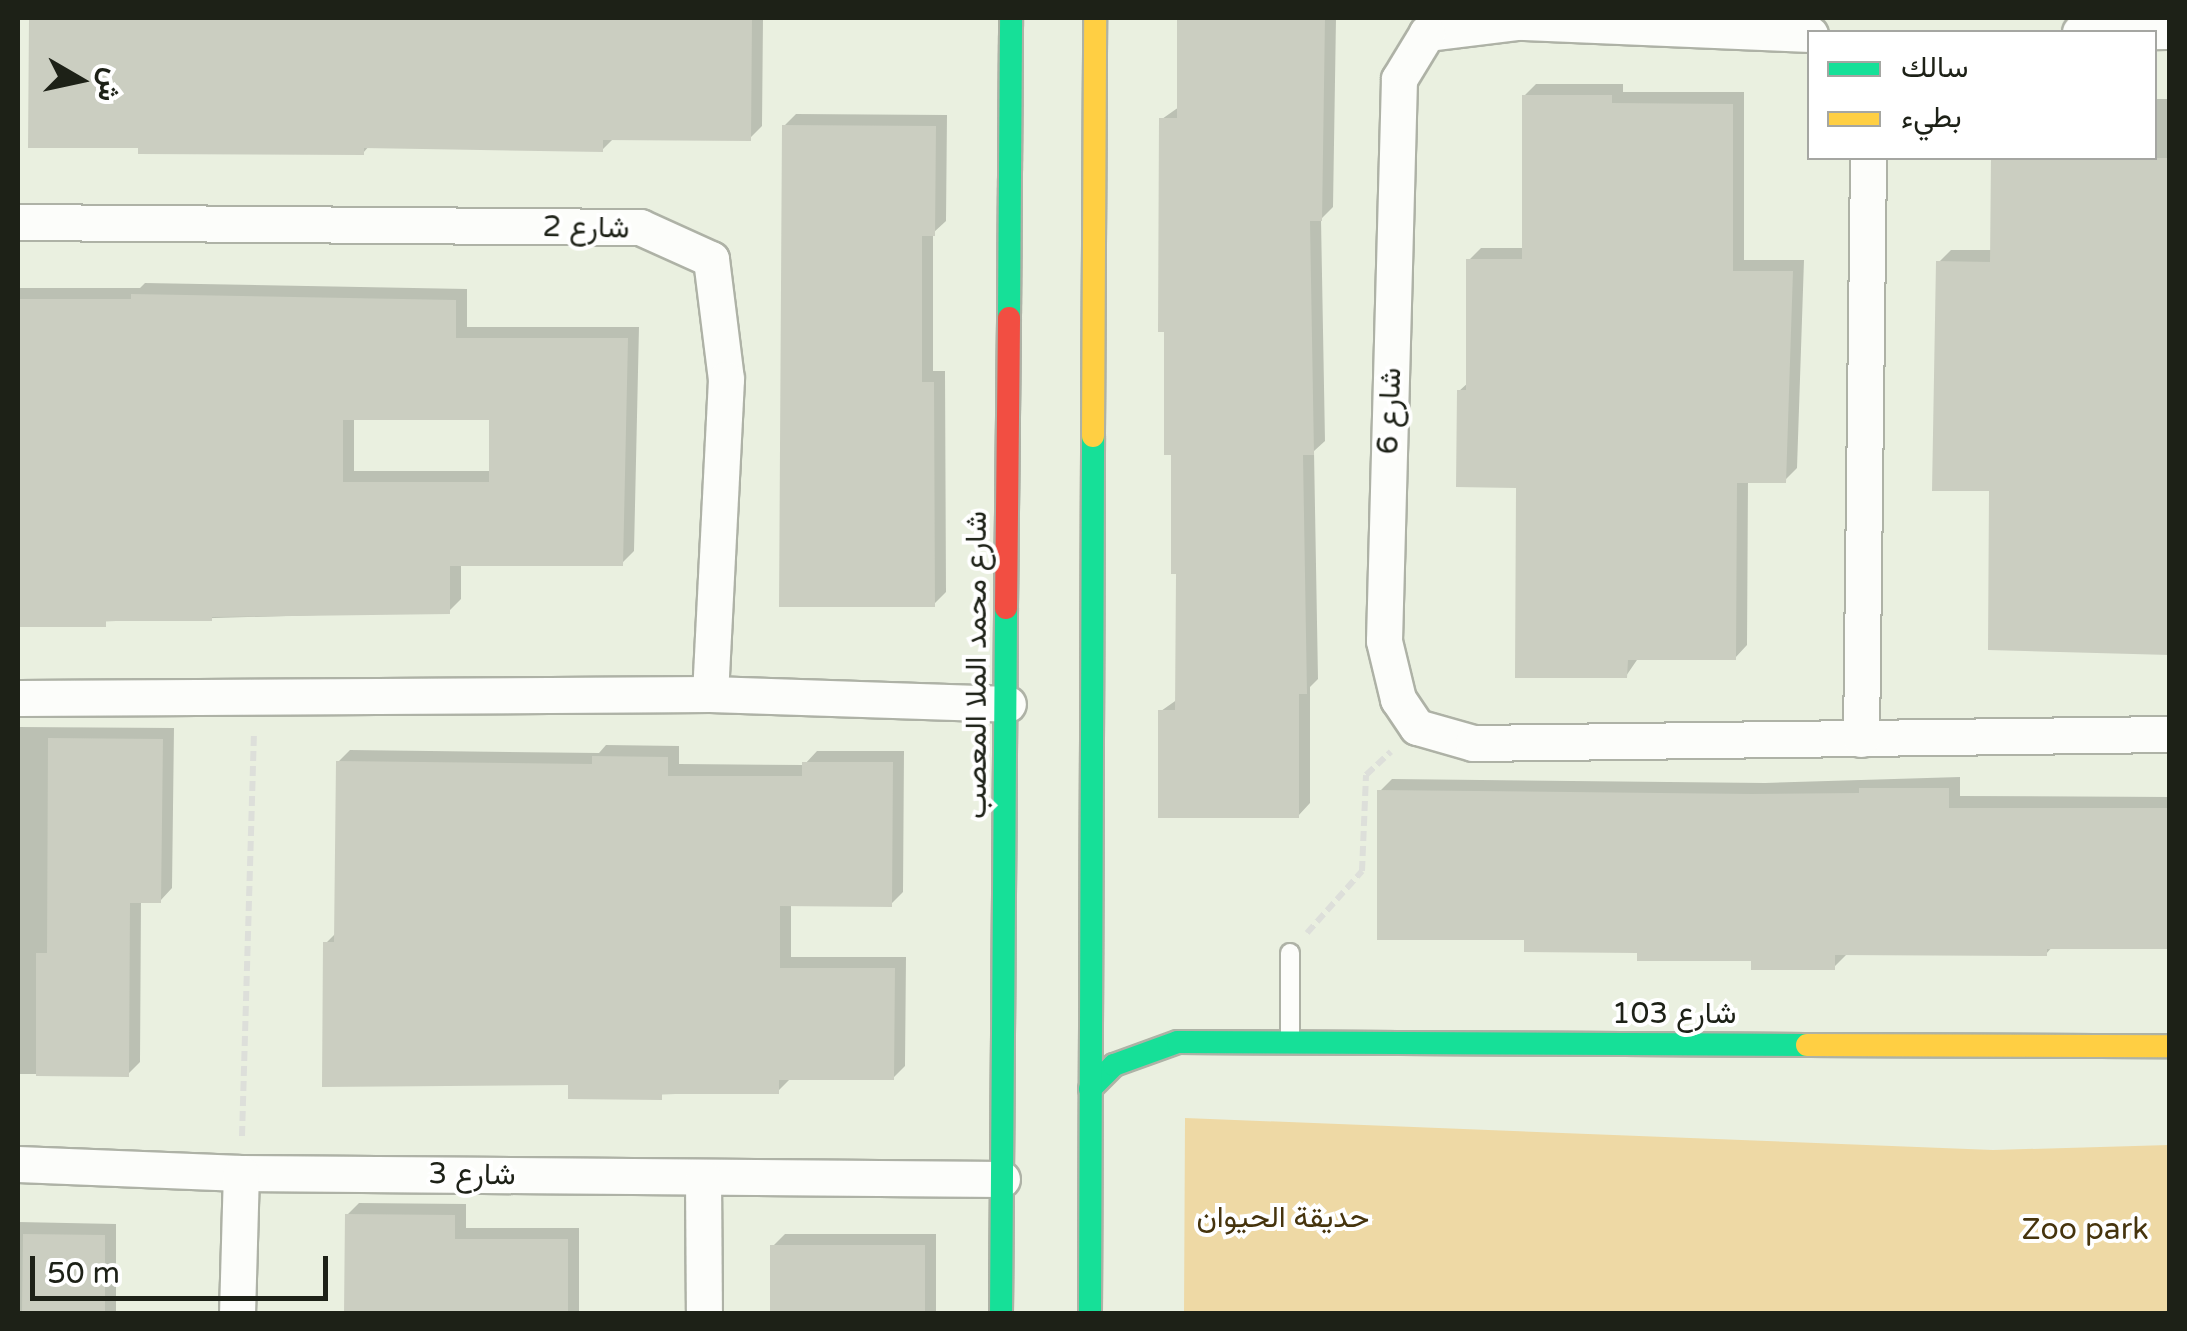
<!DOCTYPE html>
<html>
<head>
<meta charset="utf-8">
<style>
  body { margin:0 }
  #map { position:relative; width:2187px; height:1331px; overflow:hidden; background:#eaf0e0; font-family:"Varela Round",Vazirmatn,sans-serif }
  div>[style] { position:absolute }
  .green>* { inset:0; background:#eed9a5 }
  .shadow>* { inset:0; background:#0003 }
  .building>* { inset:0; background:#cbcec1 }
  .path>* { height:6px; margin-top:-3px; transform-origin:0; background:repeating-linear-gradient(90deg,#dddfda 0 10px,transparent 0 15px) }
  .roads { filter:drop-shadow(2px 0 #aeb2a6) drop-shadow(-2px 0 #aeb2a6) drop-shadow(0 2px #aeb2a6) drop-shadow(0 -2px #aeb2a6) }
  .lane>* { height:18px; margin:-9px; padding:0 9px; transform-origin:9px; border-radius:9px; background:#fcfdfa }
  .street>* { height:35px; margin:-17.5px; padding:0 17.5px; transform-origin:17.5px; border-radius:17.5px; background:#fcfdfa }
  .fast>* { height:22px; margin:-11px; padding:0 11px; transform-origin:11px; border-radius:11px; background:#16e098 }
  .slow>* { height:22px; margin:-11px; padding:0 11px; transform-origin:11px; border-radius:11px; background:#ffcf43 }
  .jam>* { height:22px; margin:-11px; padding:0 11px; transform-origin:11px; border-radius:11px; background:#f24e42 }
  span { translate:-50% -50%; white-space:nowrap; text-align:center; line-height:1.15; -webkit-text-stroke:8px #fff; paint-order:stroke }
  .street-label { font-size:30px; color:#1d2117 }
  .park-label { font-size:30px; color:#46340d }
  .frame { position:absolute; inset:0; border:20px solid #1d2117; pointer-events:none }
  .legend { position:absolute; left:1807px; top:30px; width:350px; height:130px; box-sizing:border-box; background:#fff; border:2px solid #a5a6a2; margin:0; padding:12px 18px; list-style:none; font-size:30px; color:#1d2117 }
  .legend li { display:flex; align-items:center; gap:20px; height:50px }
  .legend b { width:50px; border:2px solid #a5a6a2 }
  .north { position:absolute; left:30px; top:30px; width:100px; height:100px; -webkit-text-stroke:8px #fff; paint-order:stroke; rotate:99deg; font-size:28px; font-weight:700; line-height:40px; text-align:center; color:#1d2117 }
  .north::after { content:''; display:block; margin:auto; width:35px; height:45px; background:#1d2117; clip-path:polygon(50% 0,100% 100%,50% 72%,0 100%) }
  .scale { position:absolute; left:30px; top:1256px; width:298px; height:45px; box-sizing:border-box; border:5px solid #1d2117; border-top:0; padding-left:12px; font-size:30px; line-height:35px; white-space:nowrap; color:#1d2117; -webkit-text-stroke:8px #fff; paint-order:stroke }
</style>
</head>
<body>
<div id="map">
  <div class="green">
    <div style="clip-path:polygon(1185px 1118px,1993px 1150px,2169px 1145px,2169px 1313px,1184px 1313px)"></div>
  </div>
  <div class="shadow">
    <div style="clip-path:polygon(31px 18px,763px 18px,762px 126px,750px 138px,614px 138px,602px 150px,370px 145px,363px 153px,31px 145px)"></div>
    <div style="clip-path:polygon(1179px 18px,1336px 18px,1333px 207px,1321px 219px,1325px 441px,1314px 451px,1318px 679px,1310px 687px,1310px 803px,1298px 816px,1161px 711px,1178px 699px,1179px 572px,1162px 119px,1179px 107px)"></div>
    <div style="clip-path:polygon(1536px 84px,1623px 84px,1623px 92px,1744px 92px,1744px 260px,1804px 260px,1797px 468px,1785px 480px,1748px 480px,1747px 645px,1735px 658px,1639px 657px,1626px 676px,1459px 391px,1469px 382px,1469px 260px,1481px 248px,1524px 248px,1524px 96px)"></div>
    <div style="clip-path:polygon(2154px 99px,2170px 99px,2170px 653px,1991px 489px,1939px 262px,1951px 250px,1993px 250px,1993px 158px,2154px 158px)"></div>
    <div style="clip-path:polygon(796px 114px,947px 115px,946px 221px,933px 233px,933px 371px,945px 371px,946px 592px,934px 604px,784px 126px)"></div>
    <div style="clip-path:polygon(evenodd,145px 283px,467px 289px,467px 327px,639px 327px,634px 551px,622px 563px,461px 563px,461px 599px,449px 611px,18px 624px,18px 288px,140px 288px,145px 283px,354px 417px,492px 417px,492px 471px,354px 471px,354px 417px)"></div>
    <div style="clip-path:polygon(18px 727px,174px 728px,172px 888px,160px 901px,141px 900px,140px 1062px,128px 1074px,18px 1074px)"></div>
    <div style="clip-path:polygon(606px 745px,679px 746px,679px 764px,804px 765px,817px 751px,904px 751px,903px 892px,891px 904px,791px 904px,791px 957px,906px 957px,905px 1066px,893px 1078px,791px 1078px,778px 1091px,570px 1097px,571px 1082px,326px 943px,337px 932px,338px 762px,350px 750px,599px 753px)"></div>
    <div style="clip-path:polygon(1960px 777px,1960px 796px,2170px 797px,2170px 943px,2053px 946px,2046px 954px,1846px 955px,1834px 967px,1527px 938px,1380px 791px,1392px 779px,1765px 783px)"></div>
    <div style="clip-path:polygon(359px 1203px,466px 1204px,466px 1228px,579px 1228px,579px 1314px,346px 1314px,347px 1215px)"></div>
    <div style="clip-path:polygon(18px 1222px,116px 1224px,116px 1314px,18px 1314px)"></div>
    <div style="clip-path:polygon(785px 1234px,936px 1234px,936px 1314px,772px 1314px,773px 1246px)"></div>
  </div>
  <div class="building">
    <div style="clip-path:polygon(29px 18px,752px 18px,751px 141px,603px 140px,603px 152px,364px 148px,364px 155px,138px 154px,138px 148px,28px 148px)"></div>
    <div style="clip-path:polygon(1177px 18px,1325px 18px,1322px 221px,1310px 221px,1314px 455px,1303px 455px,1307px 694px,1299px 694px,1299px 818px,1158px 818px,1158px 710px,1175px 710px,1176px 574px,1171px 574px,1171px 455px,1164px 455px,1164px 332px,1158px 332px,1159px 118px,1177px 118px)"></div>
    <div style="clip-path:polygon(1522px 95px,1612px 95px,1612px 103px,1733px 104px,1733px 271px,1793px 271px,1786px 483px,1737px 483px,1736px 660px,1628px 660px,1627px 678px,1515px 678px,1516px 488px,1456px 487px,1457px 390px,1466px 390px,1466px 259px,1522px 259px)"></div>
    <div style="clip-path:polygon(782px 125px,936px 126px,935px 236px,922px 236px,922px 382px,934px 382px,935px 607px,779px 607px)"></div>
    <div style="clip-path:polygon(1991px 158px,2170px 158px,2170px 655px,1988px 650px,1989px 491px,1932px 491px,1936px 261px,1990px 262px)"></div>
    <div style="clip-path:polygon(evenodd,131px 294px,456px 300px,456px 338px,628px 338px,623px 566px,450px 566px,450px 614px,212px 617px,212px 621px,106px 621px,106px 627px,18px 627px,18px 299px,131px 299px,131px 294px,343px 420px,489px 420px,489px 482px,343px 482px,343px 420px)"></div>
    <div style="clip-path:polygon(48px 738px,163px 739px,161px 903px,130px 903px,129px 1077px,36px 1076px,36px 953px,47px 953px)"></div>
    <div style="clip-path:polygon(592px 756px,668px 757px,668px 776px,802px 776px,802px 762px,893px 762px,892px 907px,780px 906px,780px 968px,895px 968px,894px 1080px,779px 1080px,779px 1094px,662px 1094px,662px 1100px,568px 1099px,568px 1085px,322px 1087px,323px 942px,334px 942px,336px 761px,592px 764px)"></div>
    <div style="clip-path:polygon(1859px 788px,1949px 788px,1949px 808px,2167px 808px,2167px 949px,2047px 949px,2047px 956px,1835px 955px,1835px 970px,1751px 970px,1751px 961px,1637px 961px,1637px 953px,1524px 952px,1524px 940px,1377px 940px,1377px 790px,1751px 794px,1859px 793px)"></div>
    <div style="clip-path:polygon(345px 1214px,455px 1215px,455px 1239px,568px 1239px,568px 1314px,344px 1314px)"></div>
    <div style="clip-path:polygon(23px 1234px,105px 1235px,105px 1314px,22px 1314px)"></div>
    <div style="clip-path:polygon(770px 1245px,925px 1245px,925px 1314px,770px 1314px)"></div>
  </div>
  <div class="path">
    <div style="left:1307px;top:933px;width:83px;rotate:-48.4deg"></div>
    <div style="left:1362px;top:871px;width:96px;rotate:-87.6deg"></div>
    <div style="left:1366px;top:775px;width:34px;rotate:-43deg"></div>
    <div style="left:242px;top:1136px;width:402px;rotate:-88.3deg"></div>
  </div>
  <div class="roads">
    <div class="lane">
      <div style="left:1290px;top:1042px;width:89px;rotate:-90deg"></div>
    </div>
    <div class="street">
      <div style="left:2080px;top:32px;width:90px;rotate:-0.6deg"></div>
      <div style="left:1810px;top:34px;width:292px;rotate:-177.6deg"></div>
      <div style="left:1518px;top:22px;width:92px;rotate:173.1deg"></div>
      <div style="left:1427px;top:33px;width:54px;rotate:121.3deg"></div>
      <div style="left:1399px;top:79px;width:562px;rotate:91.53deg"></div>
      <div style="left:1384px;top:641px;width:60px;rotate:76.4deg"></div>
      <div style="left:1398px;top:699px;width:34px;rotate:56deg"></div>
      <div style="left:1417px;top:727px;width:58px;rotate:15.9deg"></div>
      <div style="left:1473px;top:743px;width:697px;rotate:-0.74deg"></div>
      <div style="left:18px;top:222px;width:622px;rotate:0.46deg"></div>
      <div style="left:640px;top:227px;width:78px;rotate:24.3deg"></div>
      <div style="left:711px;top:259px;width:121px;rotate:82.9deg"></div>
      <div style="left:726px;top:379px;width:315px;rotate:92.9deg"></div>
      <div style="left:18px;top:698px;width:692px;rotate:-0.33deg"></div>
      <div style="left:710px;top:694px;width:298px;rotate:1.9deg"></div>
      <div style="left:1861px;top:739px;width:581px;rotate:-89.31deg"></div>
      <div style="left:18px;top:1164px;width:223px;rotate:2.3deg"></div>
      <div style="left:241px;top:1173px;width:761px;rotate:0.45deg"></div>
      <div style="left:703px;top:1178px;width:136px;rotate:89.6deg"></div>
      <div style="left:237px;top:1314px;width:141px;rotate:-88.4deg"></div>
    </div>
    <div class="fast">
      <div style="left:1009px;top:318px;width:300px;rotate:-89.6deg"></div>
      <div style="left:1090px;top:1089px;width:34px;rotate:-45deg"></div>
      <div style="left:1114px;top:1065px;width:68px;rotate:-19.8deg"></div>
      <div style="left:1178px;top:1042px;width:629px;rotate:0.27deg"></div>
      <div style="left:1001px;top:1314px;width:706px;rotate:-89.59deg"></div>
      <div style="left:1090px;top:1314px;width:878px;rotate:-89.8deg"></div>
    </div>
    <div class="slow">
      <div style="left:1093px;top:436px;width:418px;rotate:-89.7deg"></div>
      <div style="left:1807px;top:1045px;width:363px;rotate:0.2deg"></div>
    </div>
    <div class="jam">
      <div style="left:1006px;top:608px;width:290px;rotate:-89.4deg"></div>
    </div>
  </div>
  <div class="street-label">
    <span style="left:586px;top:228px;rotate:1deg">شارع 2</span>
    <span style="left:1390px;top:411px;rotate:-88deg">شارع 6</span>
    <span style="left:977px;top:665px;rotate:-90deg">شارع محمد الملا المعصب</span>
    <span style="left:1674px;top:1014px">شارع 103</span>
    <span style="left:472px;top:1175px;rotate:1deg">شارع 3</span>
  </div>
  <div class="park-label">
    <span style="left:1283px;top:1218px">حديقة الحيوان</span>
    <span style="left:2085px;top:1230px">Zoo park</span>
  </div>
  <div class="frame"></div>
  <ul class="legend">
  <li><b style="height:12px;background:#16e098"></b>سالك</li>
  <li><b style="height:12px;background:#ffcf43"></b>بطيء</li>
  </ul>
  <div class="north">ش</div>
  <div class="scale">50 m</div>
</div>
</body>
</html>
